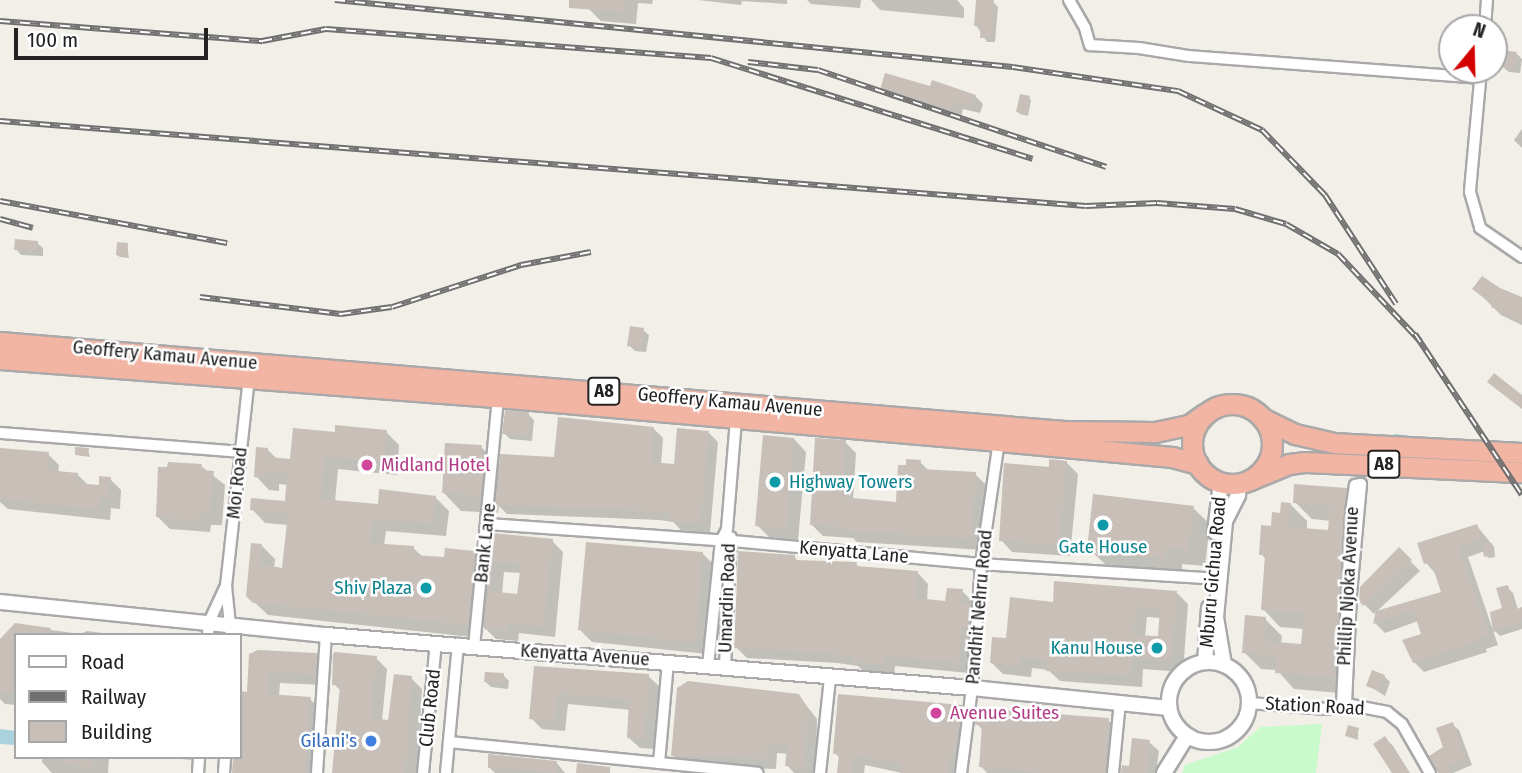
<!DOCTYPE html>
<html>
<head>
<meta charset="utf-8">
<style>
  body { margin:0 }
  #map { position:relative; width:1522px; height:773px; overflow:hidden; background:#f2efe9; font-family:"Fira Sans Condensed",sans-serif }
  div>[style] { position:absolute }
  .park>* { inset:0; background:#c8facc }
  .water>* { inset:0; background:#aad3df }
  .shadow>* { inset:0; background:#0003 }
  .stream>* { height:3.5px; margin:-1.75px; padding:0 1.75px; transform-origin:1.75px; border-radius:1.75px; background:#aad3df }
  .building>* { inset:0; background:#c7bfb8 }
  .roads { filter:drop-shadow(2px 0 #a9a9a9) drop-shadow(-2px 0 #a9a9a9) drop-shadow(0 2px #a9a9a9) drop-shadow(0 -2px #a9a9a9) }
  .minor>* { height:10px; margin:-5px; padding:0 5px; transform-origin:5px; border-radius:5px; background:#fff }
  .tertiary>* { height:14px; margin:-7px; padding:0 7px; transform-origin:7px; border-radius:7px; background:#fff }
  .tertiary>.ring { margin:-7px; padding:0; box-sizing:content-box; background:none; border:14px solid #fff; border-radius:50% }
  .trunk>* { height:19px; margin:-9.5px; padding:0 9.5px; transform-origin:9.5px; border-radius:9.5px; background:#f2b4a3 }
  .trunk>.ring { margin:-9.5px; padding:0; box-sizing:content-box; background:none; border:19px solid #f2b4a3; border-radius:50% }
  .rail>* { height:6px; margin-top:-3px; transform-origin:0; background:repeating-linear-gradient(90deg,#fff 0 10px,#707070 0 20px); box-sizing:border-box; border-block:2px solid #707070 }
  .dots>* { width:19px; height:19px; translate:-50% -50%; box-sizing:border-box; border:4px solid #fff; border-radius:50% }
  span { translate:-50% -50%; white-space:nowrap; text-align:center; line-height:1.15; -webkit-text-stroke:5px #fff; paint-order:stroke }
  .shield-label span { padding:2px 5px; background:#fff; border:2px solid; border-radius:5px; -webkit-text-stroke-width:0 }
  .shield-label { font-size:18px; color:#222; font-weight:700 }
  .street-label { font-size:19px; color:#222 }
  .hotel-label { font-size:19px; color:#b23c85 }
  .left { translate:0 -50%; text-align:left }
  .culture-label { font-size:19px; color:#0d838f }
  .right { translate:-100% -50%; text-align:right }
  .shop-label { font-size:19px; color:#366cbe }
  .legend { position:absolute; left:14px; top:633px; width:228px; height:126px; box-sizing:border-box; background:#fff; border:2px solid #a7a7a7; margin:0; padding:9px 12px; list-style:none; font-size:21px; color:#222 }
  .legend li { display:flex; align-items:center; gap:14px; height:35px }
  .legend b { width:35px; border:2px solid #a7a7a7 }
  .north { position:absolute; left:1438px; top:14px; width:70px; height:70px; box-sizing:border-box; background:#fff; border:2px solid #a7a7a7; border-radius:50%; rotate:19deg; font-size:19px; font-weight:700; line-height:28px; text-align:center; color:#222 }
  .north::after { content:''; display:block; margin:auto; width:24px; height:32px; background:#d40000; clip-path:polygon(50% 0,100% 100%,50% 72%,0 100%) }
  .scale { position:absolute; left:14px; top:28px; width:194px; height:32px; box-sizing:border-box; border:4px solid #222; border-top:0; padding-left:9px; font-size:21px; line-height:24px; white-space:nowrap; color:#222; -webkit-text-stroke:5px #fff; paint-order:stroke }
</style>
</head>
<body>
<div id="map">
  <div class="park">
    <div style="clip-path:polygon(1322px 724px,1316px 773px,1182px 773px,1185px 765px,1238px 747px,1260px 727px)"></div>
  </div>
  <div class="water">
    <div style="clip-path:polygon(0 729px,16px 731px,15px 745px,0 744px)"></div>
  </div>
  <div class="shadow">
    <div style="clip-path:polygon(587px 0,653px 0,652px 4px,638px 3px,636px 24px,601px 21px,589px 9px)"></div>
    <div style="clip-path:polygon(698px 0,787px 0,787px 4px,742px 1px,741px 5px)"></div>
    <div style="clip-path:polygon(807px 0,861px 0,860px 8px,811px 4px)"></div>
    <div style="clip-path:polygon(957px 0,964px 8px,964px 18px,880px 10px,871px 0)"></div>
    <div style="clip-path:polygon(993px 2px,998px 7px,995px 42px,987px 42px,976px 25px)"></div>
    <div style="clip-path:polygon(1516px 53px,1522px 59px,1520px 73px,1509px 72px,1503px 67px)"></div>
    <div style="clip-path:polygon(932px 88px,975px 96px,983px 104px,980px 113px,963px 109px,961px 117px,890px 98px,882px 90px)"></div>
    <div style="clip-path:polygon(1029px 98px,1031px 100px,1028px 116px,1020px 114px,1018px 112px)"></div>
    <div style="clip-path:polygon(1522px 129px,1522px 148px,1514px 140px)"></div>
    <div style="clip-path:polygon(37px 243px,43px 248px,43px 256px,21px 255px,16px 249px)"></div>
    <div style="clip-path:polygon(127px 245px,129px 258px,120px 257px,117px 255px)"></div>
    <div style="clip-path:polygon(1475px 289px,1499px 290px,1522px 300px,1522px 325px,1501px 315px)"></div>
    <div style="clip-path:polygon(643px 330px,649px 335px,646px 352px,635px 351px,629px 345px)"></div>
    <div style="clip-path:polygon(528px 414px,534px 420px,532px 441px,510px 439px,504px 433px)"></div>
    <div style="clip-path:polygon(653px 428px,663px 438px,661px 465px,676px 466px,708px 432px,718px 442px,710px 533px,681px 530px,673px 522px,659px 520px,507px 514px,499px 506px,498px 513px,461px 511px,443px 492px,481px 447px,501px 467px,555px 459px)"></div>
    <div style="clip-path:polygon(evenodd,386px 432px,399px 445px,397px 475px,338px 469px,335px 502px,379px 506px,435px 497px,449px 511px,446px 536px,386px 531px,384px 545px,413px 548px,423px 557px,446px 559px,475px 552px,491px 569px,494px 535px,552px 541px,563px 552px,555px 637px,519px 633px,518px 641px,496px 639px,482px 625px,481px 638px,268px 615px,248px 596px,262px 546px,275px 559px,274px 569px,283px 570px,289px 525px,265px 523px,252px 509px,286px 503px,288px 485px,279px 484px,279px 491px,269px 490px,256px 476px,267px 449px,278px 460px,292px 461px,336px 434px,386px 432px,504px 572px,521px 573px,519px 595px,502px 594px,504px 572px)"></div>
    <div style="clip-path:polygon(794px 439px,806px 452px,798px 540px,769px 537px,757px 525px)"></div>
    <div style="clip-path:polygon(845px 442px,856px 453px,853px 500px,898px 503px,920px 462px,929px 471px,975px 474px,987px 486px,983px 550px,857px 542px,853px 538px,823px 536px,812px 525px)"></div>
    <div style="clip-path:polygon(88px 450px,90px 457px,77px 455px)"></div>
    <div style="clip-path:polygon(48px 454px,59px 465px,58px 473px,77px 474px,89px 486px,100px 487px,110px 479px,121px 490px,120px 509px,111px 508px,110px 520px,8px 509px,0 502px,0 461px)"></div>
    <div style="clip-path:polygon(1067px 463px,1078px 474px,1070px 556px,1012px 552px,1001px 540px,1050px 469px)"></div>
    <div style="clip-path:polygon(201px 466px,225px 485px,222px 525px,211px 525px,210px 532px,170px 529px,158px 517px)"></div>
    <div style="clip-path:polygon(1346px 490px,1363px 507px,1351px 694px,1294px 689px,1277px 670px,1261px 669px,1244px 652px,1265px 619px,1282px 636px,1281px 644px,1303px 646px,1304px 629px,1280px 627px,1263px 609px,1267px 560px,1261px 554px,1272px 528px,1290px 504px,1307px 521px,1307px 530px,1330px 532px,1331px 521px,1312px 519px,1295px 502px)"></div>
    <div style="clip-path:polygon(1193px 508px,1210px 524px,1205px 566px,1182px 564px,1182px 575px,1106px 565px,1089px 549px)"></div>
    <div style="clip-path:polygon(1477px 526px,1494px 547px,1495px 557px,1488px 558px,1485px 551px,1468px 557px,1498px 645px,1486px 649px,1487px 652px,1424px 672px,1414px 662px,1423px 635px,1418px 621px,1385px 633px,1375px 623px,1443px 593px,1436px 574px,1426px 563px)"></div>
    <div style="clip-path:polygon(1399px 550px,1420px 571px,1374px 614px,1360px 600px)"></div>
    <div style="clip-path:polygon(702px 553px,714px 565px,708px 654px,592px 642px,580px 630px)"></div>
    <div style="clip-path:polygon(794px 557px,799px 562px,856px 564px,860px 568px,917px 572px,928px 584px,927px 601px,947px 603px,962px 591px,973px 602px,972px 608px,980px 616px,969px 673px,895px 666px,894px 675px,865px 673px,858px 666px,837px 663px,747px 658px,736px 647px)"></div>
    <div style="clip-path:polygon(1507px 587px,1513px 593px,1518px 610px,1522px 607px,1522px 629px,1500px 636px,1494px 630px,1504px 609px)"></div>
    <div style="clip-path:polygon(evenodd,1177px 593px,1188px 604px,1183px 672px,1143px 669px,1142px 687px,1060px 681px,1048px 670px,1032px 668px,1031px 677px,1003px 674px,992px 663px,1007px 640px,1054px 603px,1177px 593px,1147px 617px,1161px 618px,1160px 638px,1145px 637px,1147px 617px)"></div>
    <div style="clip-path:polygon(15px 625px,80px 634px,87px 631px,119px 635px,16px 635px,16px 705px,5px 704px,0 699px,0 640px)"></div>
    <div style="clip-path:polygon(251px 655px,316px 655px,328px 666px,326px 685px,280px 683px,279px 696px,310px 699px,321px 710px,317px 773px,233px 773px,240px 757px,240px 693px,248px 694px)"></div>
    <div style="clip-path:polygon(376px 658px,387px 669px,382px 721px,390px 721px,411px 678px,422px 689px,417px 773px,334px 773px,341px 691px,334px 684px)"></div>
    <div style="clip-path:polygon(535px 668px,648px 676px,659px 686px,655px 749px,640px 748px,629px 738px,631px 710px,568px 704px,565px 731px,542px 729px,531px 718px)"></div>
    <div style="clip-path:polygon(503px 675px,509px 681px,508px 689px,491px 687px,486px 682px)"></div>
    <div style="clip-path:polygon(1384px 676px,1390px 682px,1385px 696px,1368px 685px)"></div>
    <div style="clip-path:polygon(798px 695px,817px 719px,816px 773px,794px 773px,787px 765px,788px 754px,777px 753px,776px 769px,684px 766px,673px 755px)"></div>
    <div style="clip-path:polygon(961px 707px,971px 717px,960px 773px,902px 773px,865px 765px,864px 773px,839px 773px,840px 758px,835px 753px)"></div>
    <div style="clip-path:polygon(1108px 720px,1117px 729px,1116px 773px,987px 773px,981px 766px,983px 730px,977px 724px)"></div>
    <div style="clip-path:polygon(1452px 724px,1459px 730px,1472px 765px,1453px 773px,1441px 773px)"></div>
    <div style="clip-path:polygon(1358px 729px,1358px 740px,1347px 736px)"></div>
    <div style="clip-path:polygon(1385px 738px,1393px 746px,1410px 773px,1395px 773px)"></div>
    <div style="clip-path:polygon(1149px 742px,1159px 751px,1156px 773px,1121px 773px,1123px 767px,1130px 768px)"></div>
    <div style="clip-path:polygon(42px 757px,109px 757px,108px 773px,52px 773px,42px 762px)"></div>
    <div style="clip-path:polygon(154px 757px,207px 757px,206px 761px)"></div>
    <div style="clip-path:polygon(556px 762px,565px 773px,495px 773px,489px 767px)"></div>
  </div>
  <div class="stream">
    <div style="left:1395px;top:436px;width:17px;rotate:7deg"></div>
  </div>
  <div class="building">
    <div style="clip-path:polygon(569px 0,626px 0,624px 12px,569px 8px)"></div>
    <div style="clip-path:polygon(976px 0,994px 0,991px 38px,980px 38px,981px 26px,974px 26px)"></div>
    <div style="clip-path:polygon(1502px 50px,1517px 52px,1515px 69px,1501px 67px)"></div>
    <div style="clip-path:polygon(885px 73px,930px 86px,932px 80px,976px 95px,972px 106px,955px 102px,953px 110px,880px 90px)"></div>
    <div style="clip-path:polygon(1020px 94px,1030px 96px,1026px 114px,1016px 112px)"></div>
    <div style="clip-path:polygon(15px 239px,38px 241px,37px 252px,14px 250px)"></div>
    <div style="clip-path:polygon(117px 242px,128px 243px,127px 257px,116px 255px)"></div>
    <div style="clip-path:polygon(1482px 276px,1500px 288px,1522px 297px,1522px 322px,1491px 307px,1492px 304px,1472px 289px)"></div>
    <div style="clip-path:polygon(630px 326px,644px 328px,641px 348px,627px 346px)"></div>
    <div style="clip-path:polygon(1494px 373px,1522px 395px,1522px 409px,1487px 382px)"></div>
    <div style="clip-path:polygon(505px 410px,529px 412px,527px 436px,502px 434px)"></div>
    <div style="clip-path:polygon(558px 417px,654px 427px,651px 462px,674px 464px,677px 428px,709px 431px,701px 524px,669px 521px,670px 514px,647px 511px,496px 505px,500px 454px,554px 457px)"></div>
    <div style="clip-path:polygon(335px 425px,387px 430px,384px 462px,325px 457px,321px 499px,378px 504px,379px 489px,436px 496px,433px 524px,373px 519px,370px 543px,414px 546px,413px 555px,444px 557px,445px 548px,475px 551px,468px 625px,253px 603px,246px 596px,251px 543px,262px 544px,260px 564px,282px 568px,288px 513px,250px 510px,251px 498px,285px 501px,287px 473px,266px 471px,266px 478px,254px 477px,256px 447px,268px 448px,267px 457px,290px 459px,293px 428px,335px 432px)"></div>
    <div style="clip-path:polygon(763px 435px,794px 438px,787px 529px,755px 526px)"></div>
    <div style="clip-path:polygon(815px 438px,846px 440px,842px 497px,896px 502px,898px 465px,906px 465px,906px 459px,921px 460px,920px 469px,976px 472px,972px 539px,844px 531px,844px 527px,810px 525px)"></div>
    <div style="clip-path:polygon(445px 443px,482px 445px,481px 453px,485px 453px,481px 496px,442px 493px)"></div>
    <div style="clip-path:polygon(75px 447px,89px 448px,88px 456px,75px 455px)"></div>
    <div style="clip-path:polygon(0 448px,49px 452px,47px 470px,78px 473px,77px 483px,99px 485px,99px 476px,111px 477px,109px 499px,101px 498px,100px 510px,0 499px)"></div>
    <div style="clip-path:polygon(1049px 459px,1067px 461px,1059px 545px,999px 541px,1004px 463px,1049px 467px)"></div>
    <div style="clip-path:polygon(168px 462px,202px 464px,201px 470px,214px 471px,210px 514px,199px 513px,199px 521px,156px 517px,158px 467px,167px 467px)"></div>
    <div style="clip-path:polygon(1294px 484px,1347px 488px,1334px 678px,1275px 673px,1276px 656px,1242px 653px,1245px 615px,1266px 617px,1264px 641px,1301px 644px,1304px 614px,1261px 610px,1265px 555px,1259px 555px,1261px 525px,1271px 526px,1272px 512px,1280px 513px,1281px 502px,1291px 503px,1289px 527px,1328px 530px,1330px 506px,1293px 503px)"></div>
    <div style="clip-path:polygon(1093px 494px,1194px 506px,1189px 551px,1166px 548px,1166px 559px,1087px 550px)"></div>
    <div style="clip-path:polygon(1477px 524px,1482px 539px,1459px 547px,1489px 635px,1477px 639px,1478px 642px,1413px 663px,1402px 640px,1421px 634px,1413px 610px,1373px 624px,1376px 611px,1441px 592px,1431px 562px,1424px 564px,1417px 543px)"></div>
    <div style="clip-path:polygon(evenodd,493px 533px,553px 539px,544px 627px,508px 623px,508px 631px,484px 629px,493px 533px,493px 562px,521px 564px,517px 594px,490px 591px,493px 562px)"></div>
    <div style="clip-path:polygon(586px 542px,703px 552px,696px 643px,578px 630px)"></div>
    <div style="clip-path:polygon(1492px 543px,1494px 555px,1484px 557px,1482px 544px)"></div>
    <div style="clip-path:polygon(1399px 547px,1412px 560px,1363px 606px,1359px 601px,1360px 587px)"></div>
    <div style="clip-path:polygon(738px 551px,795px 555px,795px 560px,857px 562px,856px 566px,918px 571px,916px 598px,945px 601px,947px 588px,963px 589px,961px 603px,970px 604px,969px 627px,962px 627px,959px 663px,884px 656px,884px 664px,852px 662px,852px 657px,825px 653px,734px 648px)"></div>
    <div style="clip-path:polygon(evenodd,1054px 581px,1177px 591px,1172px 661px,1132px 658px,1131px 676px,1046px 671px,1047px 660px,1021px 658px,1021px 667px,990px 663px,992px 637px,1006px 638px,1010px 597px,1053px 602px,1054px 581px,1136px 607px,1160px 608px,1158px 636px,1134px 635px,1136px 607px)"></div>
    <div style="clip-path:polygon(1508px 585px,1515px 610px,1522px 607px,1522px 622px,1493px 632px,1490px 612px,1502px 608px,1496px 588px)"></div>
    <div style="clip-path:polygon(15px 623px,51px 628px,50px 635px,16px 635px,16px 693px,0 692px,0 639px)"></div>
    <div style="clip-path:polygon(258px 650px,317px 653px,316px 675px,269px 672px,268px 694px,311px 697px,305px 773px,232px 773px,233px 757px,240px 757px,240px 691px,247px 692px,249px 654px)"></div>
    <div style="clip-path:polygon(335px 652px,377px 656px,371px 718px,388px 720px,394px 674px,412px 676px,406px 773px,332px 773px,340px 685px,332px 685px,333px 654px)"></div>
    <div style="clip-path:polygon(534px 666px,649px 674px,645px 739px,627px 738px,629px 700px,558px 694px,555px 721px,529px 719px)"></div>
    <div style="clip-path:polygon(1372px 670px,1385px 675px,1379px 691px,1366px 686px)"></div>
    <div style="clip-path:polygon(485px 672px,504px 673px,503px 684px,484px 682px)"></div>
    <div style="clip-path:polygon(688px 681px,799px 694px,807px 707px,806px 768px,785px 766px,787px 745px,767px 743px,766px 759px,671px 756px,677px 688px)"></div>
    <div style="clip-path:polygon(838px 694px,962px 705px,955px 754px,951px 754px,949px 773px,900px 773px,901px 764px,855px 756px,853px 773px,837px 773px,839px 754px,833px 754px)"></div>
    <div style="clip-path:polygon(977px 708px,1109px 718px,1105px 773px,1040px 773px,979px 767px,982px 725px,975px 725px)"></div>
    <div style="clip-path:polygon(1453px 722px,1466px 759px,1448px 765px,1452px 773px,1438px 773px,1429px 756px,1443px 747px,1436px 728px)"></div>
    <div style="clip-path:polygon(1348px 725px,1359px 728px,1356px 739px,1345px 736px)"></div>
    <div style="clip-path:polygon(1385px 736px,1409px 773px,1392px 773px,1373px 744px)"></div>
    <div style="clip-path:polygon(1132px 738px,1150px 740px,1147px 773px,1121px 773px,1122px 765px,1129px 766px)"></div>
    <div style="clip-path:polygon(488px 754px,557px 761px,556px 773px,488px 768px)"></div>
    <div style="clip-path:polygon(62px 757px,95px 757px,94px 768px,62px 765px)"></div>
    <div style="clip-path:polygon(577px 763px,610px 767px,610px 773px,576px 773px)"></div>
  </div>
  <div class="roads">
    <div class="minor">
      <div style="left:1069px;top:0;width:32px;rotate:60deg"></div>
      <div style="left:1085px;top:28px;width:18px;rotate:74deg"></div>
      <div style="left:1090px;top:45px;width:49px;rotate:3.5deg"></div>
      <div style="left:1139px;top:48px;width:51px;rotate:9.1deg"></div>
      <div style="left:1189px;top:56px;width:292px;rotate:4.3deg"></div>
      <div style="left:1485px;top:28px;width:28px;rotate:-86deg"></div>
      <div style="left:1481px;top:70px;width:122px;rotate:95.2deg"></div>
      <div style="left:1470px;top:192px;width:37px;rotate:74deg"></div>
      <div style="left:1480px;top:228px;width:51px;rotate:34.6deg"></div>
      <div style="left:0;top:433px;width:241px;rotate:4.5deg"></div>
      <div style="left:488px;top:524px;width:246px;rotate:4deg"></div>
      <div style="left:733px;top:541px;width:249px;rotate:5.3deg"></div>
      <div style="left:981px;top:564px;width:239px;rotate:3.6deg"></div>
      <div style="left:208px;top:635px;width:13px;rotate:-86deg"></div>
      <div style="left:209px;top:622px;width:40px;rotate:-65deg"></div>
      <div style="left:231px;top:635px;width:49px;rotate:-95.8deg"></div>
      <div style="left:226px;top:586px;width:208px;rotate:-83.7deg"></div>
      <div style="left:474px;top:647px;width:251px;rotate:-84.5deg"></div>
      <div style="left:708px;top:666px;width:126px;rotate:-84.1deg"></div>
      <div style="left:721px;top:541px;width:13px;rotate:-63deg"></div>
      <div style="left:727px;top:529px;width:110px;rotate:-85.3deg"></div>
      <div style="left:725px;top:667px;width:130px;rotate:-87.4deg"></div>
      <div style="left:1249px;top:703px;width:78px;rotate:4.4deg"></div>
      <div style="left:1327px;top:709px;width:20px;rotate:-15deg"></div>
      <div style="left:1346px;top:704px;width:42px;rotate:11deg"></div>
      <div style="left:1387px;top:712px;width:19px;rotate:39deg"></div>
      <div style="left:1402px;top:724px;width:56px;rotate:60.3deg"></div>
      <div style="left:1342px;top:704px;width:191px;rotate:-87.3deg"></div>
      <div style="left:1351px;top:513px;width:28px;rotate:-82deg"></div>
      <div style="left:1355px;top:485px;width:6px;rotate:-9deg"></div>
      <div style="left:1361px;top:484px;width:110px;rotate:95.2deg"></div>
      <div style="left:1351px;top:594px;width:110px;rotate:92.6deg"></div>
      <div style="left:449px;top:742px;width:310px;rotate:5.7deg"></div>
      <div style="left:659px;top:763px;width:101px;rotate:-84.9deg"></div>
      <div style="left:198px;top:773px;width:16px;rotate:-86deg"></div>
      <div style="left:224px;top:773px;width:16px;rotate:-86deg"></div>
      <div style="left:317px;top:773px;width:138px;rotate:-86.3deg"></div>
      <div style="left:423px;top:773px;width:131px;rotate:-84.3deg"></div>
      <div style="left:446px;top:773px;width:130px;rotate:-84.7deg"></div>
      <div style="left:820px;top:773px;width:96px;rotate:-84deg"></div>
      <div style="left:961px;top:773px;width:86px;rotate:-82.6deg"></div>
      <div style="left:972px;top:688px;width:124px;rotate:-85.8deg"></div>
      <div style="left:981px;top:564px;width:124px;rotate:-81.7deg"></div>
      <div style="left:1113px;top:773px;width:71px;rotate:-84.4deg"></div>
    </div>
    <div class="tertiary">
      <div style="left:1215px;top:532px;width:50px;rotate:-83.2deg"></div>
      <div style="left:0;top:602px;width:328px;rotate:5.8deg"></div>
      <div style="left:326px;top:635px;width:648px;rotate:4.69deg"></div>
      <div style="left:972px;top:688px;width:198px;rotate:5.8deg"></div>
      <div style="left:1205px;top:662px;width:54px;rotate:-85.8deg"></div>
      <div class="ring" style="left:1169px;top:662px;width:66px;height:66px"></div>
      <div style="left:1224px;top:665px;width:49px;rotate:-99.5deg"></div>
      <div style="left:1216px;top:617px;width:96px;rotate:-84.6deg"></div>
      <div style="left:1225px;top:521px;width:29px;rotate:-63deg"></div>
      <div style="left:1238px;top:495px;width:12px;rotate:-85deg"></div>
      <div style="left:1164px;top:773px;width:44px;rotate:-58.1deg"></div>
    </div>
    <div class="trunk">
      <div style="left:0;top:342px;width:1068px;rotate:4.78deg"></div>
      <div style="left:1064px;top:431px;width:91px;rotate:0.6deg"></div>
      <div style="left:1155px;top:432px;width:35px;rotate:-12deg"></div>
      <div style="left:1189px;top:425px;width:19px;rotate:-36deg"></div>
      <div style="left:0;top:359px;width:499px;rotate:4.4deg"></div>
      <div style="left:498px;top:397px;width:503px;rotate:5.02deg"></div>
      <div style="left:999px;top:441px;width:174px;rotate:5.3deg"></div>
      <div style="left:1172px;top:457px;width:27px;rotate:15deg"></div>
      <div class="ring" style="left:1192px;top:404px;width:61px;height:61px"></div>
      <div style="left:1262px;top:418px;width:37px;rotate:26deg"></div>
      <div style="left:1295px;top:434px;width:39px;rotate:13deg"></div>
      <div style="left:1333px;top:443px;width:189px;rotate:3deg"></div>
      <div style="left:1250px;top:480px;width:42px;rotate:-22.3deg"></div>
      <div style="left:1289px;top:464px;width:17px;rotate:-7deg"></div>
      <div style="left:1306px;top:462px;width:216px;rotate:2.7deg"></div>
    </div>
  </div>
  <div class="rail">
    <div style="left:335px;top:0;width:681px;rotate:5.64deg"></div>
    <div style="left:1013px;top:67px;width:167px;rotate:8.3deg"></div>
    <div style="left:1178px;top:91px;width:93px;rotate:24.9deg"></div>
    <div style="left:1262px;top:130px;width:91px;rotate:45.9deg"></div>
    <div style="left:1325px;top:195px;width:130px;rotate:56.9deg"></div>
    <div style="left:0;top:21px;width:263px;rotate:4.4deg"></div>
    <div style="left:262px;top:41px;width:65px;rotate:-10.6deg"></div>
    <div style="left:326px;top:29px;width:386px;rotate:4.3deg"></div>
    <div style="left:711px;top:58px;width:337px;rotate:17.4deg"></div>
    <div style="left:748px;top:62px;width:70px;rotate:6.5deg"></div>
    <div style="left:818px;top:70px;width:304px;rotate:18.6deg"></div>
    <div style="left:0;top:121px;width:1089px;rotate:4.48deg"></div>
    <div style="left:1086px;top:206px;width:71px;rotate:-2.4deg"></div>
    <div style="left:1157px;top:203px;width:78px;rotate:4.4deg"></div>
    <div style="left:1235px;top:209px;width:53px;rotate:16.4deg"></div>
    <div style="left:1286px;top:224px;width:60px;rotate:30deg"></div>
    <div style="left:1338px;top:254px;width:120px;rotate:46.7deg"></div>
    <div style="left:0;top:201px;width:231px;rotate:10.5deg"></div>
    <div style="left:0;top:219px;width:34px;rotate:15deg"></div>
    <div style="left:200px;top:297px;width:142px;rotate:6.9deg"></div>
    <div style="left:341px;top:314px;width:51px;rotate:-7.8deg"></div>
    <div style="left:392px;top:307px;width:136px;rotate:-18deg"></div>
    <div style="left:521px;top:265px;width:71px;rotate:-10.5deg"></div>
    <div style="left:1415px;top:334px;width:193px;rotate:56.4deg"></div>
  </div>
  <div class="dots">
    <div style="left:367px;top:465px;background:#d1479c"></div>
    <div style="left:775px;top:482px;background:#0f9aa8"></div>
    <div style="left:1103px;top:525px;background:#0f9aa8"></div>
    <div style="left:426px;top:588px;background:#0f9aa8"></div>
    <div style="left:1157px;top:648px;background:#0f9aa8"></div>
    <div style="left:936px;top:713px;background:#d1479c"></div>
    <div style="left:371px;top:741px;background:#3f7fe0"></div>
  </div>
  <div class="shield-label">
    <span style="left:604px;top:391px">A8</span>
    <span style="left:1384px;top:464px">A8</span>
  </div>
  <div class="street-label">
    <span style="left:165px;top:355px;rotate:5deg">Geoffery Kamau Avenue</span>
    <span style="left:730px;top:402px;rotate:5deg">Geoffery Kamau Avenue</span>
    <span style="left:237px;top:483px;rotate:-84deg">Moi Road</span>
    <span style="left:485px;top:543px;rotate:-84deg">Bank Lane</span>
    <span style="left:854px;top:552px;rotate:5deg">Kenyatta Lane</span>
    <span style="left:1213px;top:572px;rotate:-85deg">Mburu Gichua Road</span>
    <span style="left:1348px;top:586px;rotate:-87deg">Phillip Njoka Avenue</span>
    <span style="left:727px;top:598px;rotate:-88deg">Umardin Road</span>
    <span style="left:979px;top:607px;rotate:-85deg">Pandhit Nehru Road</span>
    <span style="left:585px;top:655px;rotate:4deg">Kenyatta Avenue</span>
    <span style="left:1315px;top:706px;rotate:3deg">Station Road</span>
    <span style="left:430px;top:708px;rotate:-84deg">Club Road</span>
  </div>
  <div class="hotel-label">
    <span class="left" style="left:381px;top:465px">Midland Hotel</span>
    <span class="left" style="left:950px;top:713px">Avenue Suites</span>
  </div>
  <div class="culture-label">
    <span class="left" style="left:789px;top:482px">Highway Towers</span>
    <span style="left:1103px;top:547px">Gate House</span>
    <span class="right" style="left:412px;top:588px">Shiv Plaza</span>
    <span class="right" style="left:1143px;top:648px">Kanu House</span>
  </div>
  <div class="shop-label">
    <span class="right" style="left:357px;top:741px">Gilani's</span>
  </div>
  <ul class="legend">
  <li><b style="height:9px;background:#fff"></b>Road</li>
  <li><b style="height:9px;background:#707070"></b>Railway</li>
  <li><b style="height:19px;background:#c7bfb8"></b>Building</li>
  </ul>
  <div class="north">N</div>
  <div class="scale">100 m</div>
</div>
</body>
</html>
